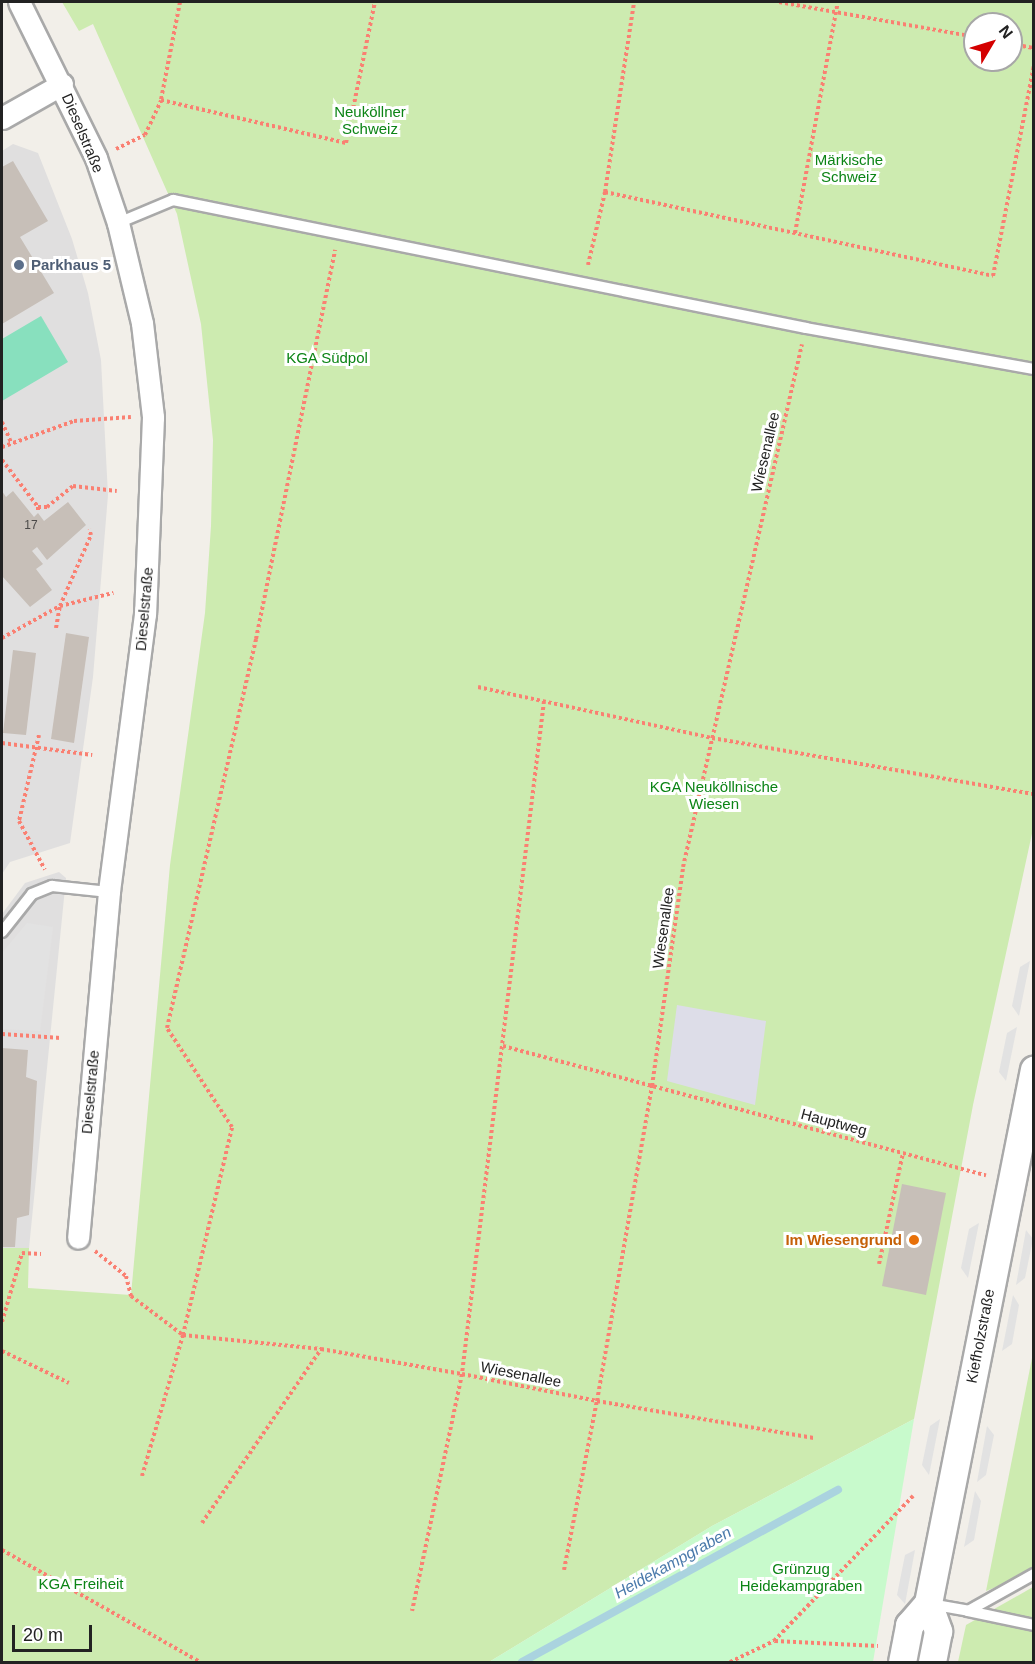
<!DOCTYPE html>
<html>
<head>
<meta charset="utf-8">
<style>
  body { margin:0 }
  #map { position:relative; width:1035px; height:1664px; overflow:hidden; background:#f2efe9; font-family:Helvetica,sans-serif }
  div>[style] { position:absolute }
  .residential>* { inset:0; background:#e0dfdf }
  .grass>* { inset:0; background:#cdebb0 }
  .park>* { inset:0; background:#c8facc }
  .pitch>* { inset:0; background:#88e0be }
  .parking>* { inset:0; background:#e2e2e2 }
  .plaza>* { inset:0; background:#dddde8 }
  .stream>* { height:8px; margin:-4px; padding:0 4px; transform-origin:4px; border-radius:4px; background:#aad3df }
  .building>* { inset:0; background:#c7bfb8 }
  .path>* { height:4px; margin-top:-2px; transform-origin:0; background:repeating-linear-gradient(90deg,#fa8072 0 3px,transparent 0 6px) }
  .roads { filter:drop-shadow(2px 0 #a9a9a9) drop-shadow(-2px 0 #a9a9a9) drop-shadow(0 2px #a9a9a9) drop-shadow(0 -2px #a9a9a9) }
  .service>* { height:10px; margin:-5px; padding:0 5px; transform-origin:5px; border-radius:5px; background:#fff }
  .minor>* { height:21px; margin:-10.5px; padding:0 10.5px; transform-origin:10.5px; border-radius:10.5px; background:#fff }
  .tertiary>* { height:27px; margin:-13.5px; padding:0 13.5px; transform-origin:13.5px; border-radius:13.5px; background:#fff }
  .dots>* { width:16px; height:16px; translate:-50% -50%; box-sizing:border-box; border:3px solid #fff; border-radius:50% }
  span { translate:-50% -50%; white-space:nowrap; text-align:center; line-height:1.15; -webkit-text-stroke:6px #fff; paint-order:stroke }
  .number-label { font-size:12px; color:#4b4948 }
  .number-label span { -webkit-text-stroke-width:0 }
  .park-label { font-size:15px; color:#0c8416 }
  .street-label { font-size:15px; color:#222 }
  .service-label { font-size:15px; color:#4e5e75; font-weight:700 }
  .left { translate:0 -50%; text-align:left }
  .food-label { font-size:15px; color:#c56008; font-weight:700 }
  .right { translate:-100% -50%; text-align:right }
  .water-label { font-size:16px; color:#4a7aab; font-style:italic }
  .frame { position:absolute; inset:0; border:3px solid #222; pointer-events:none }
  .north { position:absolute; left:963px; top:12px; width:60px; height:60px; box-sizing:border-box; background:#fff; border:2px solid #a7a7a7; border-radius:50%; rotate:52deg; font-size:16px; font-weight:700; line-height:24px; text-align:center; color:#222 }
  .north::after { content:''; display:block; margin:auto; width:21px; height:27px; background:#d40000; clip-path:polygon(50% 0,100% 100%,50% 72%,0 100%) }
  .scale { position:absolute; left:12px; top:1625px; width:80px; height:27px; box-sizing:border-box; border:3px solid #222; border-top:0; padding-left:8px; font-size:18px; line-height:21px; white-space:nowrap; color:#222; -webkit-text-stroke:4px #fff; paint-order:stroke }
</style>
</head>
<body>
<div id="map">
  <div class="residential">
    <div style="clip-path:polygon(13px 144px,38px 153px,72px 239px,88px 293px,101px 360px,108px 495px,93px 677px,70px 843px,10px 862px,2px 874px,2px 151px)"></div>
    <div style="clip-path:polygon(59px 872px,66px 878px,29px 1248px,2px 1248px,2px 914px,25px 883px)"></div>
  </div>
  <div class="grass">
    <div style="clip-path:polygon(evenodd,62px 2px,1033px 2px,1033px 829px,973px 1105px,914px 1419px,712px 1526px,489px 1662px,2px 1662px,2px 1248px,29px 1248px,28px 1288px,131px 1295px,170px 865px,205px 613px,211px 526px,213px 440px,201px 324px,177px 214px,93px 24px,79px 31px,62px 2px,975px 24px,1011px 24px,1011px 60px,975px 60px,975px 24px)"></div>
    <div style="clip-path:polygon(1033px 1353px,1033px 1572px,986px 1591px)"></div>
    <div style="clip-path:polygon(1033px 1587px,1033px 1662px,958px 1662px,966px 1625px)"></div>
  </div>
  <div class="park">
    <div style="clip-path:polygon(914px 1419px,873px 1662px,489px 1662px,712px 1526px)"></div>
  </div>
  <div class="pitch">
    <div style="clip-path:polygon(41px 316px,68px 362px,2px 401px,2px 339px)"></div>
  </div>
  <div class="parking">
    <div style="clip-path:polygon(27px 923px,53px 927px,40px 1031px,2px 1029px,2px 953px)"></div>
    <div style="clip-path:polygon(1030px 961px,1019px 1016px,1012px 1006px,1020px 967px)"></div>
    <div style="clip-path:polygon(1017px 1027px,1006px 1081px,999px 1072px,1007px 1033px)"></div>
    <div style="clip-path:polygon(979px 1223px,968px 1278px,961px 1268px,969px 1229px)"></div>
    <div style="clip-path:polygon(1026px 1230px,1033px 1239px,1025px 1278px,1016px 1285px)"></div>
    <div style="clip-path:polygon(1013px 1295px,1019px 1305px,1012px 1344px,1002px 1351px)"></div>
    <div style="clip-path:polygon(940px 1419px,929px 1475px,922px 1465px,930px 1426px)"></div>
    <div style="clip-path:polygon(987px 1426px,994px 1435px,986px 1475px,977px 1482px)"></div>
    <div style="clip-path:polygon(975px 1491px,981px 1501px,974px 1540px,964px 1547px)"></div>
    <div style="clip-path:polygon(915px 1550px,905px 1604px,897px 1595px,905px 1555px)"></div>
  </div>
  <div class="plaza">
    <div style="clip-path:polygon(677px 1005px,766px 1021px,755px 1105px,667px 1081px)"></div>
  </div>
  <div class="stream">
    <div style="left:522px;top:1662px;width:360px;rotate:-28.6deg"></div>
  </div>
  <div class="building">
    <div style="clip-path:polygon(13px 161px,48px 221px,20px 237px,54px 293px,2px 324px,2px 167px)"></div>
    <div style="clip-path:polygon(2px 491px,6px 497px,13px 491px,34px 517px,38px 513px,44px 521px,68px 502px,86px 525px,47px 560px,37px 547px,32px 551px,43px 564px,36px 569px,52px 590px,30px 607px,2px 576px)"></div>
    <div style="clip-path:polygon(66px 633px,89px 637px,74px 743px,51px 739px)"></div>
    <div style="clip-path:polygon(13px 650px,36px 653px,26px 735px,3px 733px)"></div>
    <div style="clip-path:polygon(2px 1048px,28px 1050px,26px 1077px,37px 1081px,29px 1215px,17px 1218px,15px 1247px,2px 1247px)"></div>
    <div style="clip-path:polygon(902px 1184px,946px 1193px,926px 1295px,882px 1286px)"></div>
  </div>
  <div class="path">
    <div style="left:180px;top:2px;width:100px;rotate:101deg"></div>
    <div style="left:161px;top:100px;width:190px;rotate:13.1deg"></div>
    <div style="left:346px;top:143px;width:144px;rotate:-78.4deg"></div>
    <div style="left:779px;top:2px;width:199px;rotate:10.1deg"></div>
    <div style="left:1011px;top:44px;width:23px;rotate:10deg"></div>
    <div style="left:116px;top:149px;width:32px;rotate:-26deg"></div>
    <div style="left:145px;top:135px;width:38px;rotate:-65deg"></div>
    <div style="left:605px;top:192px;width:397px;rotate:12.2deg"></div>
    <div style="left:993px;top:276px;width:214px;rotate:-79deg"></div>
    <div style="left:795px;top:233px;width:235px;rotate:-79.5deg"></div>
    <div style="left:588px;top:265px;width:75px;rotate:-76.9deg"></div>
    <div style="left:605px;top:192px;width:192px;rotate:-81.3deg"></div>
    <div style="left:2px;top:422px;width:24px;rotate:66deg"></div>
    <div style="left:2px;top:447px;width:77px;rotate:-19.9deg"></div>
    <div style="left:74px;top:421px;width:57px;rotate:-4deg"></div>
    <div style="left:2px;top:460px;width:59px;rotate:52.5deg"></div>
    <div style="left:38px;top:507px;width:6px;rotate:90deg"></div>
    <div style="left:38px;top:507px;width:9px"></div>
    <div style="left:47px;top:507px;width:33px;rotate:-39deg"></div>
    <div style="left:73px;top:486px;width:44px;rotate:6.5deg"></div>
    <div style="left:56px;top:628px;width:22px;rotate:-80deg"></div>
    <div style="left:60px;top:606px;width:77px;rotate:-66.4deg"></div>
    <div style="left:91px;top:535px;width:6px;rotate:-108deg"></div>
    <div style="left:2px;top:638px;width:66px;rotate:-28.9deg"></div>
    <div style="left:60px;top:606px;width:55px;rotate:-13.8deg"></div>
    <div style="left:478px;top:687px;width:239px;rotate:12.3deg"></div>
    <div style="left:712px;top:738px;width:327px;rotate:9.9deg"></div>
    <div style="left:544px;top:701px;width:678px;rotate:96.95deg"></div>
    <div style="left:462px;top:1374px;width:138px;rotate:11.3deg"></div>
    <div style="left:597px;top:1401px;width:320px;rotate:-80.1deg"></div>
    <div style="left:652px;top:1086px;width:221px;rotate:-81.9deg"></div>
    <div style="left:683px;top:867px;width:536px;rotate:-77.18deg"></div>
    <div style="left:39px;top:735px;width:88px;rotate:103.1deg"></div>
    <div style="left:19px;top:821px;width:55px;rotate:62deg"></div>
    <div style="left:2px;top:743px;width:91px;rotate:7.6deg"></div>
    <div style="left:2px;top:1034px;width:59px;rotate:3.9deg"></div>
    <div style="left:503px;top:1046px;width:500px;rotate:15deg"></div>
    <div style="left:95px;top:1251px;width:40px;rotate:39deg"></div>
    <div style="left:126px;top:1276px;width:21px;rotate:76deg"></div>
    <div style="left:131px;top:1296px;width:65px;rotate:36.9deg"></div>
    <div style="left:183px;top:1335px;width:139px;rotate:5.8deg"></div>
    <div style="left:321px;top:1349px;width:143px;rotate:10.1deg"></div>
    <div style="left:462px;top:1374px;width:242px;rotate:101.9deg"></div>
    <div style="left:879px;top:1264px;width:114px;rotate:-77.8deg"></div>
    <div style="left:2px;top:1322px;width:72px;rotate:-73.8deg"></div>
    <div style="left:22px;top:1253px;width:19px;rotate:3deg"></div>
    <div style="left:2px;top:1351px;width:74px;rotate:25.5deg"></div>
    <div style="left:142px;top:1476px;width:147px;rotate:-73.8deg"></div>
    <div style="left:183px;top:1335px;width:214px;rotate:-76.7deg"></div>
    <div style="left:232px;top:1127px;width:118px;rotate:-123.3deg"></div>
    <div style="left:167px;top:1028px;width:399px;rotate:-77.1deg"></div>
    <div style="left:256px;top:639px;width:397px;rotate:-78.5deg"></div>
    <div style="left:202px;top:1523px;width:211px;rotate:-55.6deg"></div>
    <div style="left:2px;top:1550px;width:227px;rotate:29.5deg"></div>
    <div style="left:564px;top:1570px;width:172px;rotate:-79deg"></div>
    <div style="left:597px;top:1401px;width:220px;rotate:9.7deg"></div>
    <div style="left:775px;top:1641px;width:103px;rotate:2.8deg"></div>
    <div style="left:730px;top:1662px;width:49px;rotate:-25.5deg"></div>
    <div style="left:774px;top:1641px;width:201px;rotate:-46.2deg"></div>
  </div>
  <div class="roads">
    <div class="service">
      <div style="left:118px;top:223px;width:60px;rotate:-22.7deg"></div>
      <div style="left:173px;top:200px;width:646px;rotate:11.43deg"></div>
      <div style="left:806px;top:328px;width:232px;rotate:10.2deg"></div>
      <div style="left:2px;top:932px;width:48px;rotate:-51.7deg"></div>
      <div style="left:32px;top:894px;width:22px;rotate:-22deg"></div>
      <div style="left:52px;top:886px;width:57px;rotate:6deg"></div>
      <div style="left:930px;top:1604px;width:39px;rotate:10deg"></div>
      <div style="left:968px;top:1611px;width:76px;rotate:-29.3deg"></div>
      <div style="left:968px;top:1611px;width:67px;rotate:12deg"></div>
    </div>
    <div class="minor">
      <div style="left:19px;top:2px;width:174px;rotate:63.7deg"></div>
      <div style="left:96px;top:158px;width:69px;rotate:71.3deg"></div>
      <div style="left:118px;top:223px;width:103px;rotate:76.5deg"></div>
      <div style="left:142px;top:323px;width:95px;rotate:83.3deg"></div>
      <div style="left:153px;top:417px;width:197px;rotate:92.3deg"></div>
      <div style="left:145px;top:614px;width:280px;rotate:97.4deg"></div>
      <div style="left:109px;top:892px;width:347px;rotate:95.1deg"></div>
      <div style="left:2px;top:118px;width:69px;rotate:-29.5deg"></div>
    </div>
    <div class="tertiary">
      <div style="left:928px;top:1603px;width:30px;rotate:70deg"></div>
      <div style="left:938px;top:1631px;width:32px;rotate:101deg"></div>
      <div style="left:902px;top:1662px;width:38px;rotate:-79deg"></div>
      <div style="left:909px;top:1625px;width:29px;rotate:-49deg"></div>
      <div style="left:928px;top:1603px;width:544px;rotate:-78.77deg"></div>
    </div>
  </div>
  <div class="dots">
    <div style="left:19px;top:265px;background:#5c6f8a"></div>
    <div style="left:914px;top:1240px;background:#e8710a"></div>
  </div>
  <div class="number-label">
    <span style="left:31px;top:526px">17</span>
  </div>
  <div class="park-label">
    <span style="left:370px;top:120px">Neuköllner<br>Schweiz</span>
    <span style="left:849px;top:168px">Märkische<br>Schweiz</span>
    <span style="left:327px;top:358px">KGA Südpol</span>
    <span style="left:714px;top:795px">KGA Neuköllnische<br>Wiesen</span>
    <span style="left:801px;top:1577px">Grünzug<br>Heidekampgraben</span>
    <span style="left:81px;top:1584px">KGA Freiheit</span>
  </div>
  <div class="street-label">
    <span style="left:83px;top:133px;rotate:67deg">Dieselstraße</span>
    <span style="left:765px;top:452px;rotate:-77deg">Wiesenallee</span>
    <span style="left:144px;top:609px;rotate:-85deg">Dieselstraße</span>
    <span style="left:663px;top:928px;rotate:-82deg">Wiesenallee</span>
    <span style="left:90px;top:1092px;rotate:-85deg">Dieselstraße</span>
    <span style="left:834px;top:1122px;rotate:15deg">Hauptweg</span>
    <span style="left:980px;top:1336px;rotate:-79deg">Kiefholzstraße</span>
    <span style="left:521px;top:1374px;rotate:11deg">Wiesenallee</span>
  </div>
  <div class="service-label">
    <span class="left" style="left:31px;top:265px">Parkhaus 5</span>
  </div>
  <div class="food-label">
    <span class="right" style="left:902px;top:1240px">Im Wiesengrund</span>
  </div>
  <div class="water-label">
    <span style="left:673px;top:1563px;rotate:-29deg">Heidekampgraben</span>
  </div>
  <div class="frame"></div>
  <div class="north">N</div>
  <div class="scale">20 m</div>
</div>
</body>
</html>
